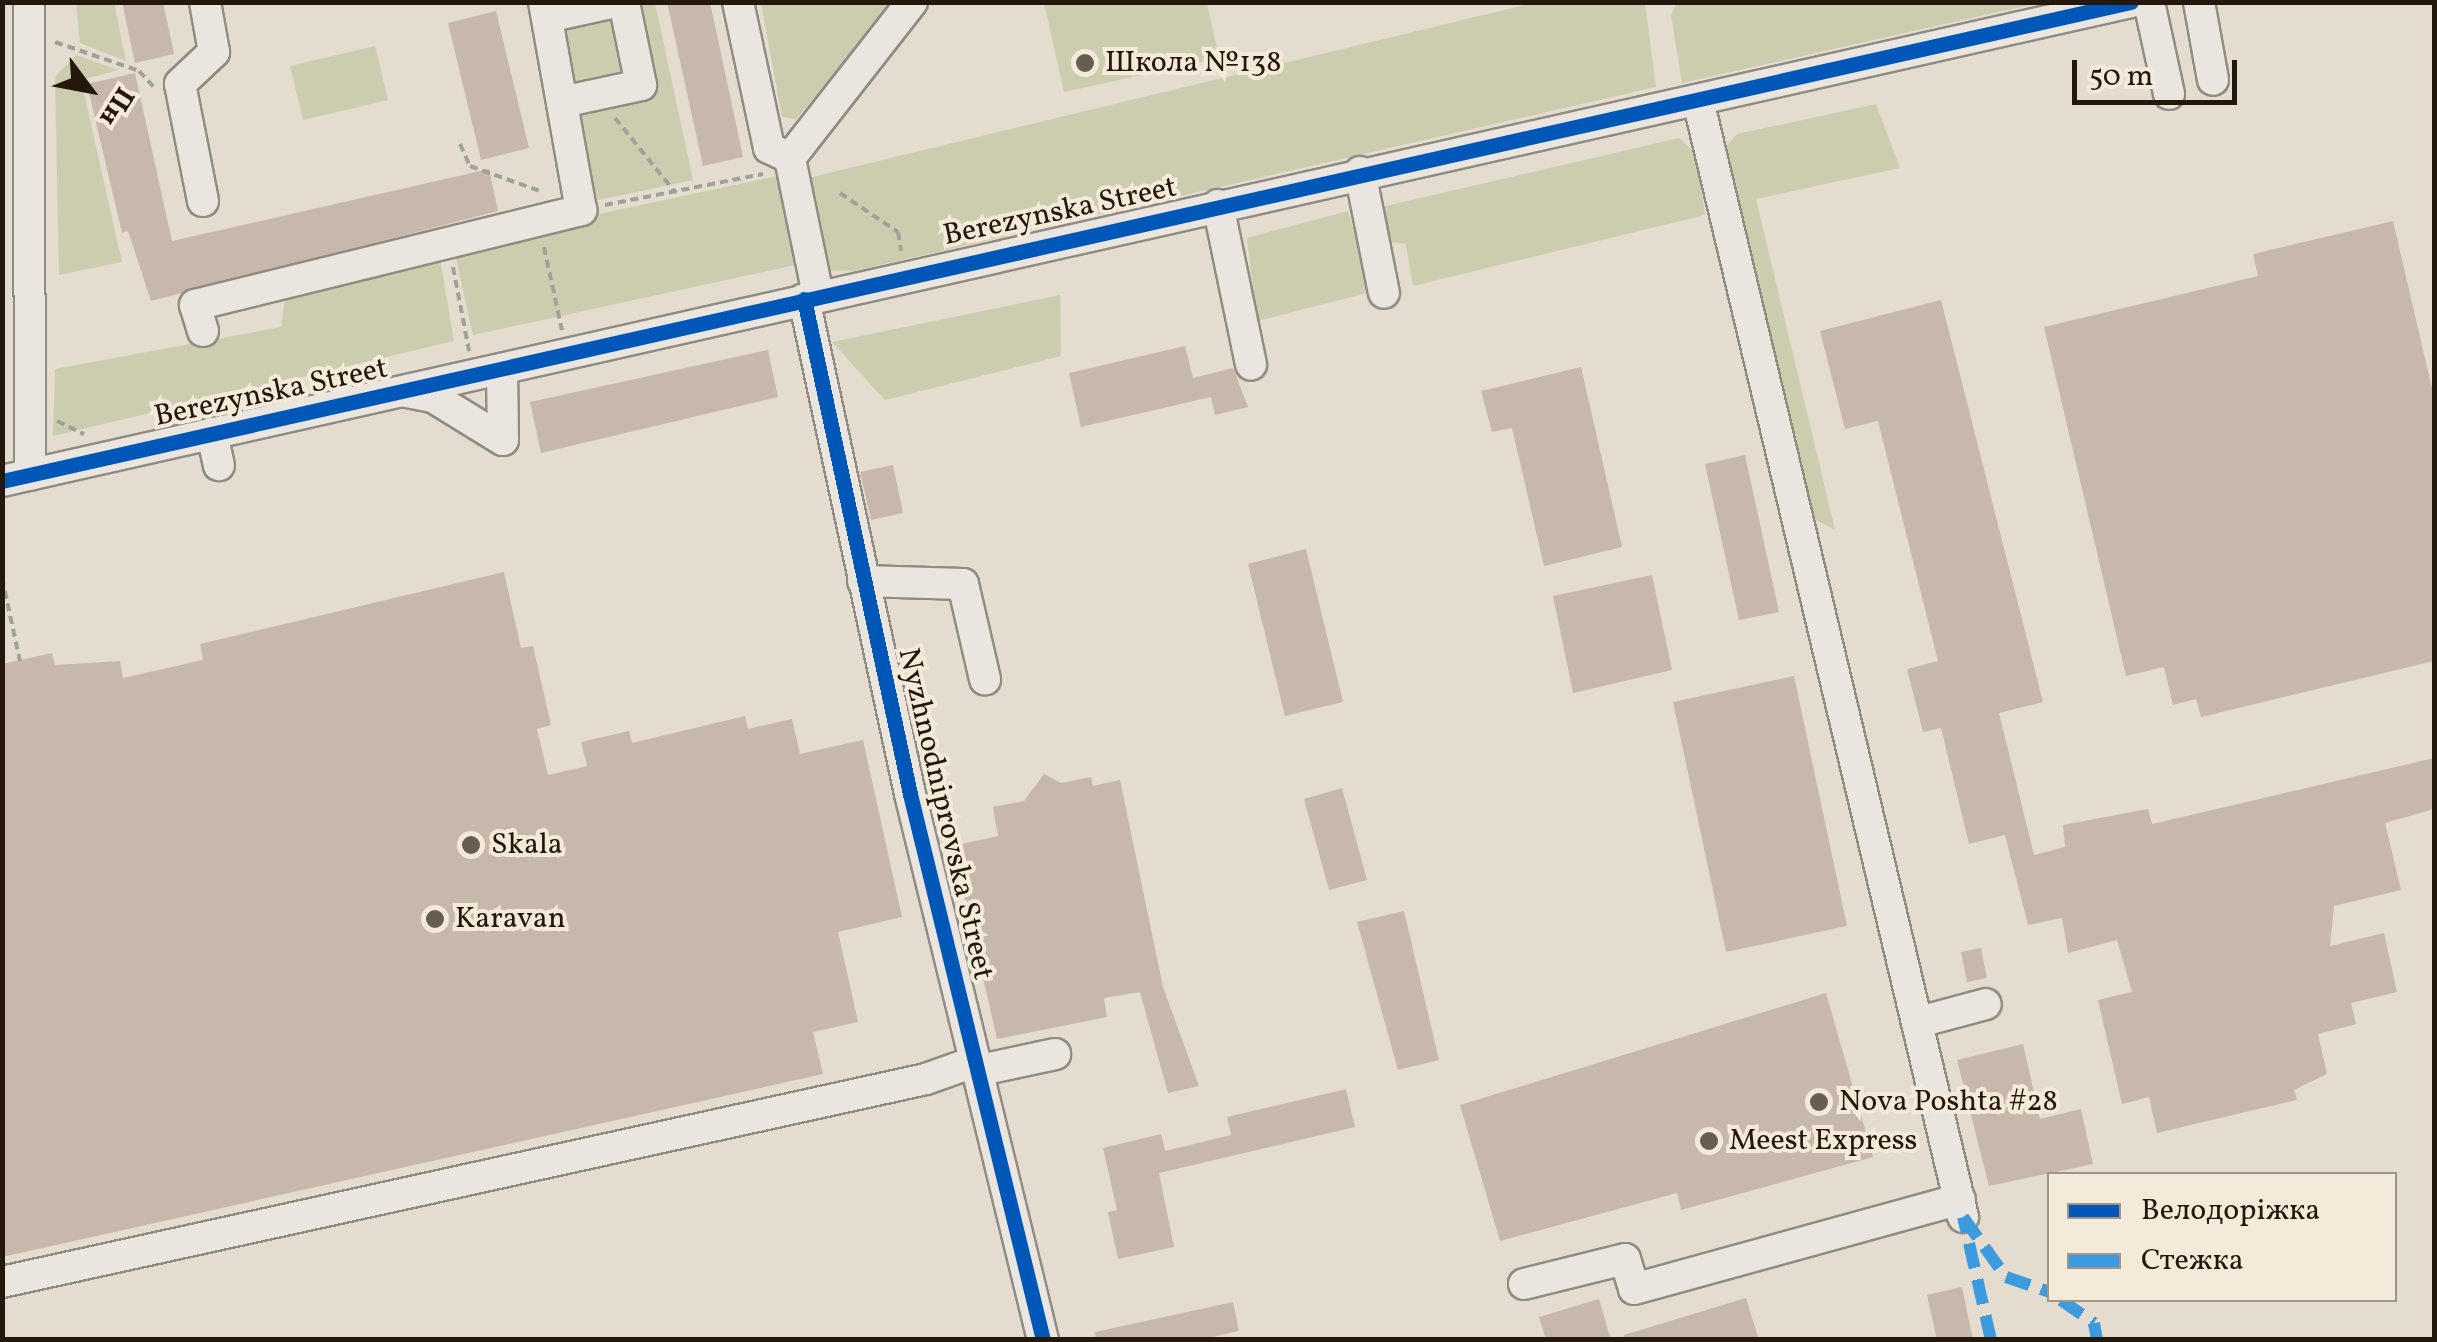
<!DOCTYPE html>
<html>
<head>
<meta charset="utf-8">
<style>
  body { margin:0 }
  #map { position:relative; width:2437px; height:1342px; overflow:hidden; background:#e4dccf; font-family:Vollkorn,serif }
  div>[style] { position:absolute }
  .green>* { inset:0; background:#cccdaf }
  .building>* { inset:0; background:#c8b8ac }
  .path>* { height:4px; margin-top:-2px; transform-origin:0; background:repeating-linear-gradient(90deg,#a3a099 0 8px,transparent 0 13px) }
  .roads { filter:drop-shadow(2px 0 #918b82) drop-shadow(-2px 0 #918b82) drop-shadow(0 2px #918b82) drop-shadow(0 -2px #918b82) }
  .minor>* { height:30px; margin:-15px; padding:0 15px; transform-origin:15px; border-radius:15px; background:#eae6df }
  .quiet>* { height:12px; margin-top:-6px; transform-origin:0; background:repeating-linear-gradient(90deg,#3c9ade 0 25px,transparent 0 37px) }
  .cycleway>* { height:15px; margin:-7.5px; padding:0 7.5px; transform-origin:7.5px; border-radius:7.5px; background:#0057b8 }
  .dots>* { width:28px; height:28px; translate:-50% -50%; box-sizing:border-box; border:5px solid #f3eada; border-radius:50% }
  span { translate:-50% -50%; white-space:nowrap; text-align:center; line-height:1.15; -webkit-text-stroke:8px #f3eada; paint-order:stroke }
  .poi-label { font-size:30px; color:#24180c }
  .left { translate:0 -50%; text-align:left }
  .street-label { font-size:30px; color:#24180c }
  .frame { position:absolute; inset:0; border:5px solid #24180c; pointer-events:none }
  .legend { position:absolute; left:2047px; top:1172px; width:350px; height:130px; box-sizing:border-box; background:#f3eada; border:2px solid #a09688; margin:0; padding:12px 18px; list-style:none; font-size:30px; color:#24180c }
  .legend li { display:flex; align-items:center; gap:20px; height:50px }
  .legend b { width:50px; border:2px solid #a09688 }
  .north { position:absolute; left:40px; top:40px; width:100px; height:100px; -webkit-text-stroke:8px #f3eada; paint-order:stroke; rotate:122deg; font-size:28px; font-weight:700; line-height:40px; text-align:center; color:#24180c }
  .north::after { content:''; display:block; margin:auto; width:35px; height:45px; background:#24180c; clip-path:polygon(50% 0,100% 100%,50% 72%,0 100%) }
  .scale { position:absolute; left:2072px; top:60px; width:165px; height:45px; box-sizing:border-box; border:5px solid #24180c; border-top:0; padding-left:12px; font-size:30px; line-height:35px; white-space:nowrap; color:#24180c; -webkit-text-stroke:8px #f3eada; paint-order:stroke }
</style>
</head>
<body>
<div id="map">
  <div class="green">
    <div style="clip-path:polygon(1677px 2px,2039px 2px,2039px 3px,1682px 83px,1671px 15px)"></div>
    <div style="clip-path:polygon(76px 3px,114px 3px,126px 61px,80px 43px)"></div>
    <div style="clip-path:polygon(631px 3px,655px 3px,693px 180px,594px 201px,574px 107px,650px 90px)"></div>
    <div style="clip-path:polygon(761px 3px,898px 3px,796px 119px,782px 117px)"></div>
    <div style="clip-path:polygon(1044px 3px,1207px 3px,1219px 58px,1064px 92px)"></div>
    <div style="clip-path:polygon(1533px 3px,1645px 3px,1656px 87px,854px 271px,823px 270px,804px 179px)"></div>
    <div style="clip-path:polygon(612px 15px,624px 75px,570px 87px,559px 25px)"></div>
    <div style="clip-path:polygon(375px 46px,388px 100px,303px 120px,290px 66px)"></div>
    <div style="clip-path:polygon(76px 55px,118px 70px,81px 80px,122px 262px,59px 275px,55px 77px)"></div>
    <div style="clip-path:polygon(1876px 104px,1900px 168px,1756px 199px,1835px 530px,1811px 517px,1724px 149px,1737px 134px)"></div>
    <div style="clip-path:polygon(1679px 138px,1696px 154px,1705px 215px,1413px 286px,1406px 244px,1388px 242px,1377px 208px)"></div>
    <div style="clip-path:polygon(777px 176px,795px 265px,473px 335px,453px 245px)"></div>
    <div style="clip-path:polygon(1348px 211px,1371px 292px,1257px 321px,1247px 238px)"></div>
    <div style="clip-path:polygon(439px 252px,454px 341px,53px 436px,55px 369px,281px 327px,286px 292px)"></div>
    <div style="clip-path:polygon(1060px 295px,1061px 356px,885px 400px,832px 342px)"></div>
  </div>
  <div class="building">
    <div style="clip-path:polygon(122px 2px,163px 2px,174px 54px,135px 63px)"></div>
    <div style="clip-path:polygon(667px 2px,710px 2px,743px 157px,703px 166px)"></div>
    <div style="clip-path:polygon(496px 11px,529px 148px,481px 160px,448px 23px)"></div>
    <div style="clip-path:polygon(135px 73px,172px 241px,489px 169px,498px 211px,151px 301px,128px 231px,122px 233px,87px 84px)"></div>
    <div style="clip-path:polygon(2393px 221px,2434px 397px,2434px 661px,2201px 717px,2196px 699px,2173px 705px,2164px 667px,2126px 676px,2044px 327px,2258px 276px,2253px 254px)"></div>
    <div style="clip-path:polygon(1941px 300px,2043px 702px,1999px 713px,2034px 855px,2065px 847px,2063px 825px,2148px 809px,2152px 824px,2434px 758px,2434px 809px,2385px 823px,2401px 890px,2334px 906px,2330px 946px,2384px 933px,2397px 992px,2351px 1003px,2356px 1024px,2318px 1034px,2327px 1074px,2294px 1090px,2297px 1100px,2157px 1133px,2149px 1097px,2122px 1104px,2098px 1000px,2132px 992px,2117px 940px,2068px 953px,2062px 918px,2028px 925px,2005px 835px,1969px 844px,1941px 728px,1923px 732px,1907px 669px,1938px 661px,1878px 421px,1845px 429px,1820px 331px)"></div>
    <div style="clip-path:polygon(1185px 346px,1193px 378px,1233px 368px,1248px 407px,1215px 415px,1211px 397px,1081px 427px,1069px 373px)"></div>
    <div style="clip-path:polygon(768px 350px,778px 397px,541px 453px,530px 402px)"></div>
    <div style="clip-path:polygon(1581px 367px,1622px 547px,1544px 566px,1512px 428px,1492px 432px,1481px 391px)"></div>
    <div style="clip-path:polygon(1745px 455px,1779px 612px,1739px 620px,1705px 464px)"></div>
    <div style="clip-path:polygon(893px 465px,903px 513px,871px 520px,860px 472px)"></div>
    <div style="clip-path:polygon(1306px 549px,1343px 702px,1285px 716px,1248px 564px)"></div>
    <div style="clip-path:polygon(504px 572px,521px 648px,533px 646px,551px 725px,537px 729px,548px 775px,587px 766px,581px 742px,629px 731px,632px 743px,745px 716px,748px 729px,792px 719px,800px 754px,863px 740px,902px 917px,838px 932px,858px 1022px,813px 1032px,823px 1074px,2px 1257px,2px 664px,52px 653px,55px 665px,120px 661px,123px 678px,203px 660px,200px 644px)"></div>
    <div style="clip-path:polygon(1652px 575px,1672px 670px,1573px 693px,1553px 596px)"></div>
    <div style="clip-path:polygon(1794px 676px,1847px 926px,1726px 952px,1673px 702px)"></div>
    <div style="clip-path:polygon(1044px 774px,1061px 783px,1091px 777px,1093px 786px,1120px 780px,1163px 987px,1199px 1086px,1168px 1093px,1140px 992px,1104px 998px,1107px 1017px,997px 1039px,953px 846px,998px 836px,993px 807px,1024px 801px)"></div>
    <div style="clip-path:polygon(1342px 788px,1367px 880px,1329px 890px,1304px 799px)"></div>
    <div style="clip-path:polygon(1404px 911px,1439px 1060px,1398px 1070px,1357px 922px)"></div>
    <div style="clip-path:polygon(1981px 948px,1987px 978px,1967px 982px,1961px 952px)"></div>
    <div style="clip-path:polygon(1826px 993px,1873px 1157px,1681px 1210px,1677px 1193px,1500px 1241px,1460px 1105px)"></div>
    <div style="clip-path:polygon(2023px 1044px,2040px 1119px,2081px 1109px,2093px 1164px,1989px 1186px,1957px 1060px)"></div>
    <div style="clip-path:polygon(1346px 1089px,1355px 1127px,1159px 1173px,1174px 1247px,1118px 1259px,1108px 1212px,1117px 1210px,1103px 1148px,1161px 1134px,1165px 1151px,1231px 1135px,1227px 1117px)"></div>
    <div style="clip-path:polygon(1962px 1287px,1973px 1340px,1937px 1340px,1927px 1295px)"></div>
    <div style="clip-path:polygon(1746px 1298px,1759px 1340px,1624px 1340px,1624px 1335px)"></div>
    <div style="clip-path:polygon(1599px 1299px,1611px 1340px,1546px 1340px,1539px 1317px)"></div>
    <div style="clip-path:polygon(1233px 1302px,1239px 1331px,1200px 1340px,1096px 1340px,1095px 1332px)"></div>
  </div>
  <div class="path">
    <div style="left:55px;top:42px;width:89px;rotate:19deg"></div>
    <div style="left:139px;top:71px;width:23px;rotate:47deg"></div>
    <div style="left:615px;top:118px;width:95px;rotate:51deg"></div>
    <div style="left:460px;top:144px;width:24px;rotate:66deg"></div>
    <div style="left:470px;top:166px;width:74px;rotate:19.7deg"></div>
    <div style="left:840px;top:193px;width:70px;rotate:33.9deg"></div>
    <div style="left:898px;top:232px;width:19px;rotate:81deg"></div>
    <div style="left:605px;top:205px;width:161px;rotate:-11.1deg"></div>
    <div style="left:544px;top:247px;width:85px;rotate:77.8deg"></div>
    <div style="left:453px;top:267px;width:86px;rotate:79.2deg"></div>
    <div style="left:57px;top:421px;width:30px;rotate:26deg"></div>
    <div style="left:2px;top:578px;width:85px;rotate:77.8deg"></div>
  </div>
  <div class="roads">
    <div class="minor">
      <div style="left:29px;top:2px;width:473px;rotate:89.9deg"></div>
      <div style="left:738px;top:2px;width:149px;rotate:78deg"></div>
      <div style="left:769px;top:148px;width:23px;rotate:25deg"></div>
      <div style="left:2149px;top:2px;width:94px;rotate:77.7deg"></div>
      <div style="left:2199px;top:2px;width:79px;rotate:79.8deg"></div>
      <div style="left:547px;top:17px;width:71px;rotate:-12.3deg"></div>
      <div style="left:1698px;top:100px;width:1148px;rotate:76.65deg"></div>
      <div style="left:562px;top:102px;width:81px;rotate:-12.1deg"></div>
      <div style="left:641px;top:85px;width:85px;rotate:-101.6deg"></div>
      <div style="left:1360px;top:172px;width:123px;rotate:78.8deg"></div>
      <div style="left:203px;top:201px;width:119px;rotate:-101.1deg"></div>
      <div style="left:180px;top:84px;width:47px;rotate:-43.3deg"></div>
      <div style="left:214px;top:52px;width:51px;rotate:-100.2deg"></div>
      <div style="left:1218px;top:205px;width:163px;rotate:78.3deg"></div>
      <div style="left:818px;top:295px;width:140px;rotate:-101.6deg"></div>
      <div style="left:790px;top:158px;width:198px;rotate:-52deg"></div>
      <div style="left:804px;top:299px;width:506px;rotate:77.91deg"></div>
      <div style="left:910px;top:794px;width:562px;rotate:76.31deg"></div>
      <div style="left:203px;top:331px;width:27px;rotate:-107deg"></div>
      <div style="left:195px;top:305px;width:398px;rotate:-13.8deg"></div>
      <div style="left:581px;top:210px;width:211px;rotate:-100.1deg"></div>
      <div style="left:502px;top:369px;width:71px;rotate:89.2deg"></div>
      <div style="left:407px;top:392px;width:26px;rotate:11deg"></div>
      <div style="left:433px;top:397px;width:82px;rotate:31.6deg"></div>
      <div style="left:212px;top:433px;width:33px;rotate:78deg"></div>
      <div style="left:2px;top:481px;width:2182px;rotate:-12.68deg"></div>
      <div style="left:863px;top:581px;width:100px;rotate:1.7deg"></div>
      <div style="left:963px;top:584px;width:98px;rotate:77deg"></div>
      <div style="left:1919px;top:1022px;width:69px;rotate:-15deg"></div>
      <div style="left:976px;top:1071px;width:81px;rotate:-12.1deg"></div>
      <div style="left:2px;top:1282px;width:946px;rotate:-12.39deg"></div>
      <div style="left:926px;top:1079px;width:51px;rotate:-19.5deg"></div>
      <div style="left:1524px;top:1284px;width:104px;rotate:-13.9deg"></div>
      <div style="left:1625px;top:1259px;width:31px;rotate:73deg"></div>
      <div style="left:1634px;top:1289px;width:338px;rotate:-15.4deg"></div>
    </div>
  </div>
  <div class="quiet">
    <div style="left:2061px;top:1300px;width:40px;rotate:34.9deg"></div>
    <div style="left:2094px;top:1323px;width:17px;rotate:80deg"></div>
    <div style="left:1991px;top:1340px;width:126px;rotate:-102.8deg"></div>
    <div style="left:1963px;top:1217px;width:74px;rotate:54.4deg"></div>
    <div style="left:2006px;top:1277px;width:46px;rotate:18.8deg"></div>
  </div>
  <div class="cycleway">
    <div style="left:804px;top:299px;width:506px;rotate:77.91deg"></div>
    <div style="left:910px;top:794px;width:562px;rotate:76.31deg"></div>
    <div style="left:2px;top:481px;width:2182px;rotate:-12.68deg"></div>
  </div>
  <div class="dots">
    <div style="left:1085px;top:63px;background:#675d50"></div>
    <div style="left:471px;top:845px;background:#675d50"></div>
    <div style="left:435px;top:919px;background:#675d50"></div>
    <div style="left:1819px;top:1102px;background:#675d50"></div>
    <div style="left:1709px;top:1141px;background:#675d50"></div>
  </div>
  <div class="poi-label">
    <span class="left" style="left:1105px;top:63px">Школа №138</span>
    <span class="left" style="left:491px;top:845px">Skala</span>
    <span class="left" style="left:455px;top:919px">Karavan</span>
    <span class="left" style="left:1839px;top:1102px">Nova Poshta #28</span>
    <span class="left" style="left:1729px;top:1141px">Meest Express</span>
  </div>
  <div class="street-label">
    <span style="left:1060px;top:212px;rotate:-12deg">Berezynska Street</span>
    <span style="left:271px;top:393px;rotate:-12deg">Berezynska Street</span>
    <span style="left:945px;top:814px;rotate:77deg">Nyzhnodniprovska Street</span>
  </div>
  <div class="frame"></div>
  <ul class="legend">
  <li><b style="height:12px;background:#0057b8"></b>Велодоріжка</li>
  <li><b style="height:12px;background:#3c9ade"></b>Стежка</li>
  </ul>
  <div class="north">Пн</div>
  <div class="scale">50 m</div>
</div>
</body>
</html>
